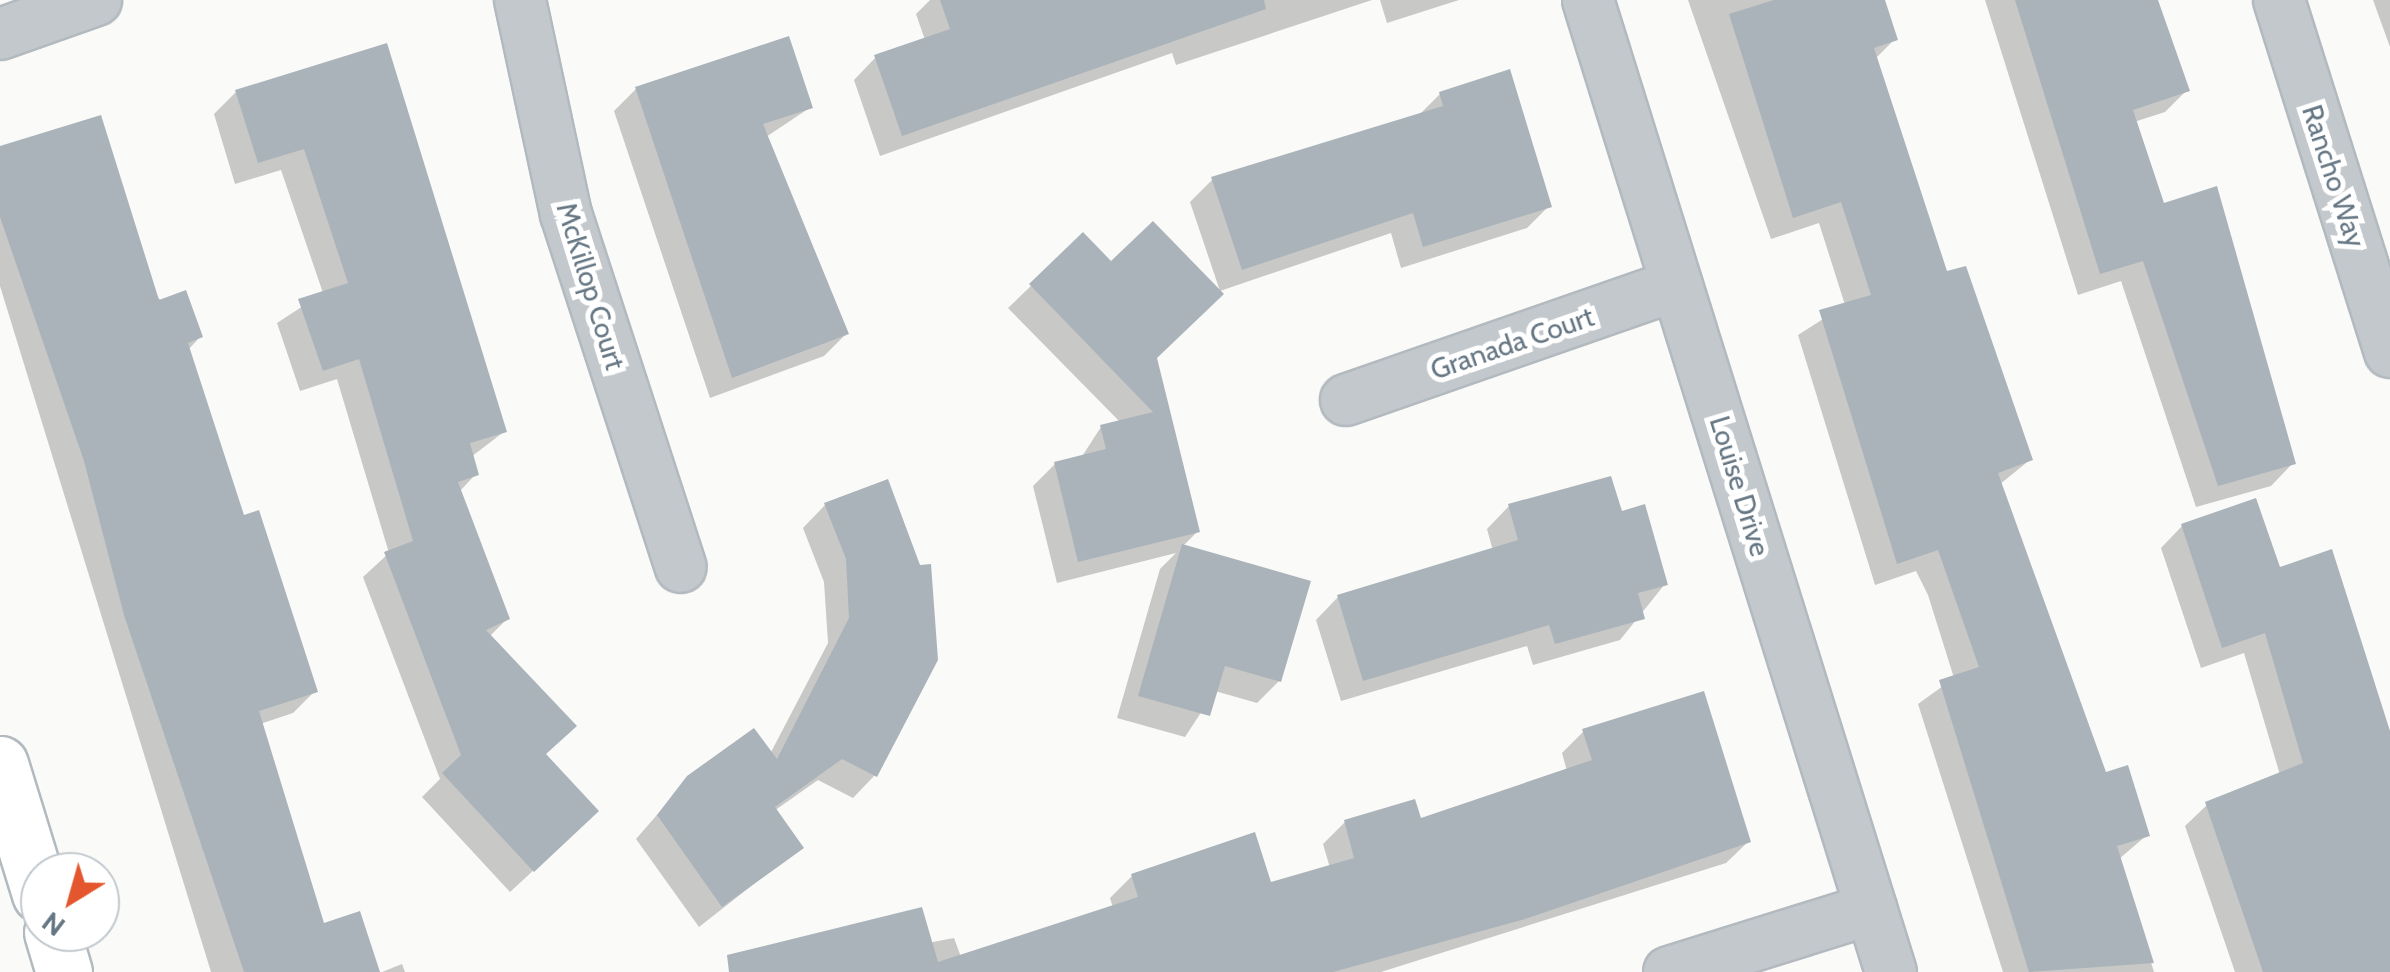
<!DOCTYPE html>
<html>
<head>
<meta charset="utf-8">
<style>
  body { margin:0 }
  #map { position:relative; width:2390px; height:972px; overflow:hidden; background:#fafaf8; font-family:Cabin,sans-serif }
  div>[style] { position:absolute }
  .shadow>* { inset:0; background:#0003 }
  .building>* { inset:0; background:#aab3b9 }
  .roads { filter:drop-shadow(2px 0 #b3babf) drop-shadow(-2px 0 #b3babf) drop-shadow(0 2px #b3babf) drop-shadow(0 -2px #b3babf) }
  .street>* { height:50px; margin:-25px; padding:0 25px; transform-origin:25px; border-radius:25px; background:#c3c8cc }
  .secondary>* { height:55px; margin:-27.5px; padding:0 27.5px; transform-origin:27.5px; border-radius:27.5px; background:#fff }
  span { translate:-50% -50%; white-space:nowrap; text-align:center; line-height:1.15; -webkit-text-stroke:10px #fff; paint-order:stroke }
  .street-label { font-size:28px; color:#657683 }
  .north { position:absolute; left:20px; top:852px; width:100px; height:100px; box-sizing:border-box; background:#fff; border:2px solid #c1c8cd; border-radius:50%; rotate:217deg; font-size:28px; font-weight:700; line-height:40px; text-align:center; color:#657683 }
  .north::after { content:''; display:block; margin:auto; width:35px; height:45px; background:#e4572e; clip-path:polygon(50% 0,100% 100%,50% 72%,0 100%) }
</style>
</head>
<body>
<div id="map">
  <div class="shadow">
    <div style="clip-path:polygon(930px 0,1372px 0,1176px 65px,1172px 53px,880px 156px,854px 80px,876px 57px,925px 40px,916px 14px)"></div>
    <div style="clip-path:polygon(1380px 0,1459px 0,1387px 23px)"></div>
    <div style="clip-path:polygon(1688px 0,1883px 0,1895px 39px,1875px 59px,1946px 275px,2031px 459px,1999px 485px,2104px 775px,2147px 835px,2119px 859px,2154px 972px,2003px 972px,1918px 704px,1954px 678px,1928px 595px,1916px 571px,1875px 585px,1798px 335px,1845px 305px,1819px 223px,1771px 239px)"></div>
    <div style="clip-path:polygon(1985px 0,2157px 0,2187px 90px,2165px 112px,2134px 122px,2162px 206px,2293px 463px,2271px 486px,2196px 507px,2121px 281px,2078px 295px)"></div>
    <div style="clip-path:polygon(2373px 0,2390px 0,2390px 47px)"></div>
    <div style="clip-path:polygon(386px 46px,505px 431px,471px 457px,476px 474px,459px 492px,507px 619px,489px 637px,574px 833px,510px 892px,422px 797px,440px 779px,363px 577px,389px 553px,337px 379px,300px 391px,277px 323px,323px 293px,281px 170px,235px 184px,214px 114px,236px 92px)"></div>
    <div style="clip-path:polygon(636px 89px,811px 107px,766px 137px,846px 334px,824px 356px,710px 398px,614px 111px)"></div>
    <div style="clip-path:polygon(1440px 94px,1549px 206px,1527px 228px,1401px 268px,1391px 233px,1220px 291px,1190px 202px,1212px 180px,1418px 116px)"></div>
    <div style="clip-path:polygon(0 149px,200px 337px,188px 350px,243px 518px,315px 691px,293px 713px,260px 724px,323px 926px,377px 972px,211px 972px,0 286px)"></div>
    <div style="clip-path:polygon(1083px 236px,1154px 358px,1197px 532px,1182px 547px,1279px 681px,1257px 703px,1215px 691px,1185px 737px,1117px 718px,1160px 569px,1176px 553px,1057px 583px,1033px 486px,1055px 464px,1081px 458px,1101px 427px,1120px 422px,1008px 308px)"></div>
    <div style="clip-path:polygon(886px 482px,875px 775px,853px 798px,818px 780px,774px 811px,801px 847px,699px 927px,636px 839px,689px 778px,770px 754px,828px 643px,824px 582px,803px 528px,825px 505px)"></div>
    <div style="clip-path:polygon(1509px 506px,1620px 514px,1665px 584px,1620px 640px,1533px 665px,1527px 646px,1341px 701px,1316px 620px,1338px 597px,1493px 551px,1487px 529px)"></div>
    <div style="clip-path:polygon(2182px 526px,2278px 570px,2390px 741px,2390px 972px,2235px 972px,2185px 826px,2207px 805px,2280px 775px,2244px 653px,2201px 668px,2161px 548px)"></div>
    <div style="clip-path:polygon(1584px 731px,1749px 841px,1726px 863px,1381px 972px,776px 972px,954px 938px,961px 957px,1113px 908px,1110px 898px,1132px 876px,1270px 885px,1330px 868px,1323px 844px,1345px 822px,1419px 821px,1567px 771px,1562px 753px)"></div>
    <div style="clip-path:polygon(402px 964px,405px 972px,382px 972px)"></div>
  </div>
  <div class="building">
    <div style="clip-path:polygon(940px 0,1264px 0,1266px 9px,902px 136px,874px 55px,950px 29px)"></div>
    <div style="clip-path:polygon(1774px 0,1885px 0,1898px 40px,1874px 48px,1947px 271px,1966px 266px,2033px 460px,1998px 473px,2106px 772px,2128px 765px,2150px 836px,2117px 846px,2154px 963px,2029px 972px,1939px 680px,1979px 667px,1938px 550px,1897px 564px,1819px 310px,1871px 295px,1841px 202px,1793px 218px,1729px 14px)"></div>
    <div style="clip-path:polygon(2015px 0,2158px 0,2190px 91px,2133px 110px,2164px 203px,2217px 186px,2296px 464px,2218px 486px,2143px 261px,2100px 274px)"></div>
    <div style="clip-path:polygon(789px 36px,813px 108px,763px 124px,849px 334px,732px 378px,635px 87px)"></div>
    <div style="clip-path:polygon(387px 43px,507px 432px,470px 443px,479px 475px,458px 482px,510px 619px,486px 630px,577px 726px,546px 754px,599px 811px,534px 872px,442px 773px,461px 755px,384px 552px,413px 541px,359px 359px,323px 371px,298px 299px,348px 283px,304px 149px,258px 163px,235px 90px)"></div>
    <div style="clip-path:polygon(1510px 69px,1552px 207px,1423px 247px,1413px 213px,1242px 270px,1211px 177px,1443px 106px,1439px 92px)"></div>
    <div style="clip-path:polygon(101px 115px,159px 300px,186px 290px,203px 337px,188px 343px,244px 515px,259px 510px,318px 692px,259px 711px,324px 923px,360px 911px,380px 972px,244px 972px,124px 615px,84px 461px,0 217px,0 146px)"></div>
    <div style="clip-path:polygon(1153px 221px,1224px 294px,1157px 358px,1200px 532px,1078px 562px,1054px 462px,1106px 449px,1100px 425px,1153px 412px,1029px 284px,1083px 232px,1111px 261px)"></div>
    <div style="clip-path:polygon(1611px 476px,1622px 511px,1645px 504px,1668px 585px,1638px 593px,1645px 619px,1555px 644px,1549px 625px,1363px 681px,1337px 595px,1518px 540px,1508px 504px)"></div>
    <div style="clip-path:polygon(888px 479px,920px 565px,931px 564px,938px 660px,877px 777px,842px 759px,775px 807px,804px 848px,722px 907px,657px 815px,687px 776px,754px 728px,777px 759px,849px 618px,846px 559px,824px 503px)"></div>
    <div style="clip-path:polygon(2256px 498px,2280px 567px,2332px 549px,2390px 731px,2390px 972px,2263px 972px,2205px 802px,2303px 763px,2265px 633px,2222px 648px,2181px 524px)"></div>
    <div style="clip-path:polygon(1182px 544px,1311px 581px,1281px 682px,1225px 666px,1210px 716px,1138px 696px)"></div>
    <div style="clip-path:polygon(1704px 691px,1751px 842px,1525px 919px,1333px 972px,729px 972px,727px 955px,922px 907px,938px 962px,1138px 897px,1131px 874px,1255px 832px,1271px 882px,1354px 858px,1344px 820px,1415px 799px,1421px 818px,1592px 760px,1582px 729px)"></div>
  </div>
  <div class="roads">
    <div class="street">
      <div style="left:520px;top:0;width:219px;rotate:77.9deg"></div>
      <div style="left:566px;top:214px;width:371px;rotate:72deg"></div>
      <div style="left:1588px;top:0;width:1018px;rotate:72.69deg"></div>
      <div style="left:2279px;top:0;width:369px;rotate:72.5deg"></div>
      <div style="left:0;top:34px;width:102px;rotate:-19.5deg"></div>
      <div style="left:1346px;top:400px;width:350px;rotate:-19.2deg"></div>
      <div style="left:1669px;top:972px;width:212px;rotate:-17.3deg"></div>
    </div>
    <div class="secondary">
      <div style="left:0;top:764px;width:136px;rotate:72.9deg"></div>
      <div style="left:52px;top:932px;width:42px;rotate:73.3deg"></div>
    </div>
  </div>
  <div class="street-label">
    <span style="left:2334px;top:176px;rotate:72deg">Rancho Way</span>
    <span style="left:591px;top:286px;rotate:73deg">McKillop Court</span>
    <span style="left:1512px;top:343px;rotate:-19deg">Granada Court</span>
    <span style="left:1740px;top:486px;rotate:73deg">Louise Drive</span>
  </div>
  <div class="north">N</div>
</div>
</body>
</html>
